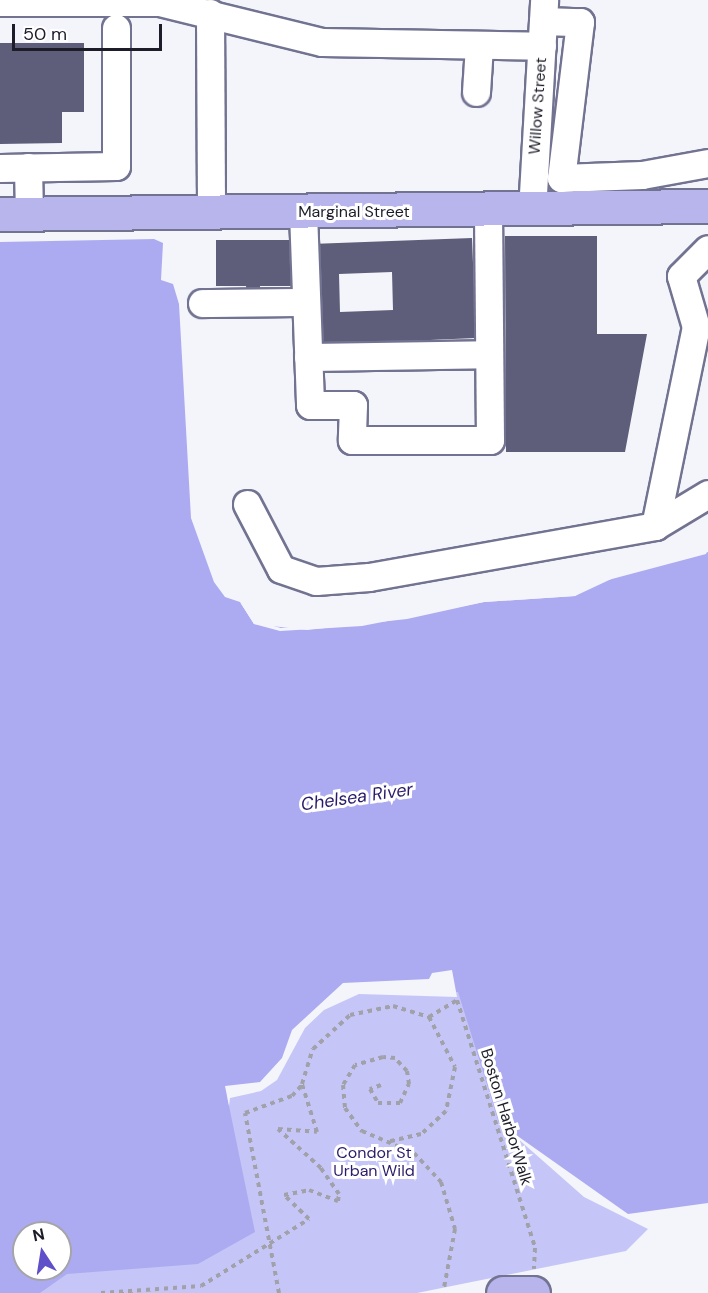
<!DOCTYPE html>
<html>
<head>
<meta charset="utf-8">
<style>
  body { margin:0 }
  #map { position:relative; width:708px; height:1293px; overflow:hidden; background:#f4f4fb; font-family:"DM Sans",sans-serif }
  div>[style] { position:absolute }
  .green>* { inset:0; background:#c5c6f7 }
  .water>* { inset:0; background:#acabf1 }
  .pier>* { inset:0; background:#f4f4fb }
  .building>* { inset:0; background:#5e5e7b }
  .path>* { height:4px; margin-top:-2px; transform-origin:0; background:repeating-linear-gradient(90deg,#a1a1aa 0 4.5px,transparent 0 9px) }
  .roads { filter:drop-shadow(2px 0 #727391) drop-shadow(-2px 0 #727391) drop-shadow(0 2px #727391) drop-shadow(0 -2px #727391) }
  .minor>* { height:27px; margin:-13.5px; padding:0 13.5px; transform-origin:13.5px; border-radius:13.5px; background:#fff }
  .major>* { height:33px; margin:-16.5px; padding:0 16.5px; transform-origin:16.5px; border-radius:16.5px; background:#b8b5ec }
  span { translate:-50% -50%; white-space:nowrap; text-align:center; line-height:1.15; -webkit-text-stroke:6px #fff; paint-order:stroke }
  .street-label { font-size:16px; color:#1d1d29 }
  .park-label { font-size:16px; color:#2b1c6a }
  .water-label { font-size:18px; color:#2a1b6a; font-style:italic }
  .north { position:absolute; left:12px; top:1221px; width:60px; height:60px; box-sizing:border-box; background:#fff; border:2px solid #a5a5a9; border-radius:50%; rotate:348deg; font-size:16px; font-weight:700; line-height:24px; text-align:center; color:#1d1d29 }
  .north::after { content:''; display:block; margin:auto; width:21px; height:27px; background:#5f4fc8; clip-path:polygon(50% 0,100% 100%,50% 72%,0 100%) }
  .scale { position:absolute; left:12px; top:24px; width:150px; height:27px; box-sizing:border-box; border:3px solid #1d1d29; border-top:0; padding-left:8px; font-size:18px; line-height:21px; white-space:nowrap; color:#1d1d29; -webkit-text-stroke:4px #fff; paint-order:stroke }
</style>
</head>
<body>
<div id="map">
  <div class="green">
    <div style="clip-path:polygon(452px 970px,500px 1123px,584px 1197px,648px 1229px,626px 1251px,417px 1293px,0 1293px,0 1273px,60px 1269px,252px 1220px,207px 1006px)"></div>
  </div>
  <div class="water">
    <div style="clip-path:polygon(evenodd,154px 239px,163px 243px,161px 280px,173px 284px,179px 304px,191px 518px,214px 582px,225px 597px,240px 602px,254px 624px,307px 630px,407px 619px,484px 602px,575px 596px,622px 574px,708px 552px,708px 1203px,628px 1214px,499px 1123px,458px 992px,359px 991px,322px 1008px,303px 1026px,275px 1078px,227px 1096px,255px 1232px,198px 1264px,67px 1274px,40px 1293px,0 1293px,0 242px,154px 239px,24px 1233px,60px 1233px,60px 1269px,24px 1269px,24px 1233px)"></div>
  </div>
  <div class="pier">
    <div style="clip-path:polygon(708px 549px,706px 554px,593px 584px,575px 596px,484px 602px,362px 626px,280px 631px,254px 624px,240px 602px,256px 621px,281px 628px,362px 623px,484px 599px,574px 593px,592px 581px,621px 571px)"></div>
    <div style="clip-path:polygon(452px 970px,457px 997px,359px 994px,324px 1010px,305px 1028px,277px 1080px,261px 1091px,230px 1098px,229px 1106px,225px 1086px,260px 1082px,282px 1058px,292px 1030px,343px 983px,429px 979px,432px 973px)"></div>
  </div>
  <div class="building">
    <div style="clip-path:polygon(0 43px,84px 43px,84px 112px,62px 112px,62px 143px,0 144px)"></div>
    <div style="clip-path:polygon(505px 236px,597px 236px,597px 334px,647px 334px,625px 452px,506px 452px)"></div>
    <div style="clip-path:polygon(evenodd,472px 238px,476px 338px,315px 345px,311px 244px,472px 238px,392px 272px,393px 310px,340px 312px,339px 274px,392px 272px)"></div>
    <div style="clip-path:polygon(216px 240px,292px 240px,292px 286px,260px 286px,260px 294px,247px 294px,246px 286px,216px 286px)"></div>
  </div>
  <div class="path">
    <div style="left:429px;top:1017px;width:33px;rotate:-31deg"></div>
    <div style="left:457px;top:1000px;width:260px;rotate:72.5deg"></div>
    <div style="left:535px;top:1248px;width:21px;rotate:93deg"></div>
    <div style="left:381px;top:1085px;width:12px;rotate:160deg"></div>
    <div style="left:370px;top:1089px;width:16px;rotate:60deg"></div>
    <div style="left:378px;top:1103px;width:22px"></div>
    <div style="left:400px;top:1103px;width:21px;rotate:-65deg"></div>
    <div style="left:409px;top:1084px;width:13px;rotate:-99deg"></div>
    <div style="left:407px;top:1071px;width:18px;rotate:-133deg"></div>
    <div style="left:395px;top:1058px;width:12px;rotate:-175deg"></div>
    <div style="left:383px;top:1057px;width:29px;rotate:164deg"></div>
    <div style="left:355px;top:1065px;width:23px;rotate:121deg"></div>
    <div style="left:343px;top:1085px;width:23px;rotate:85deg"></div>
    <div style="left:345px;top:1108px;width:29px;rotate:54deg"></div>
    <div style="left:362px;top:1131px;width:56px;rotate:22.9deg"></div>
    <div style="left:414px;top:1153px;width:40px;rotate:47deg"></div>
    <div style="left:441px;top:1182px;width:49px;rotate:73.4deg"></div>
    <div style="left:455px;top:1229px;width:60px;rotate:100.6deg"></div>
    <div style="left:101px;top:1293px;width:100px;rotate:-4deg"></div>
    <div style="left:201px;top:1286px;width:127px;rotate:-31.8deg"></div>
    <div style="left:309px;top:1219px;width:35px;rotate:-136deg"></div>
    <div style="left:284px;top:1195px;width:25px;rotate:-11deg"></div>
    <div style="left:309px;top:1190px;width:31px;rotate:21deg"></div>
    <div style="left:338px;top:1201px;width:7px;rotate:-82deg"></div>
    <div style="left:339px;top:1194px;width:32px;rotate:-125deg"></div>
    <div style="left:321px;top:1168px;width:58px;rotate:-137.8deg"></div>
    <div style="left:278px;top:1129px;width:39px;rotate:4deg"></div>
    <div style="left:317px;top:1132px;width:50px;rotate:-107.4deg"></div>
    <div style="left:302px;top:1084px;width:37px;rotate:-73deg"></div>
    <div style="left:313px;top:1049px;width:50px;rotate:-42.6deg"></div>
    <div style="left:350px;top:1015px;width:44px;rotate:-11.8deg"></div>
    <div style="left:393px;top:1006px;width:38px;rotate:17deg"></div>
    <div style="left:429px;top:1017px;width:56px;rotate:62.5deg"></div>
    <div style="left:455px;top:1067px;width:45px;rotate:101.6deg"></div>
    <div style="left:446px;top:1111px;width:34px;rotate:137deg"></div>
    <div style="left:421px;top:1134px;width:32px;rotate:167deg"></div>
    <div style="left:279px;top:1293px;width:183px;rotate:-100.7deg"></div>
    <div style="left:245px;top:1113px;width:50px;rotate:-19.9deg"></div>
    <div style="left:292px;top:1096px;width:15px;rotate:-48deg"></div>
  </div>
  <div class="roads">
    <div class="minor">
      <div style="left:0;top:2px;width:159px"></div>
      <div style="left:159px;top:2px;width:168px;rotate:13.8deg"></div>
      <div style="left:322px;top:42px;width:220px;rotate:1deg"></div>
      <div style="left:210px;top:13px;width:200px;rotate:89.7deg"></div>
      <div style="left:543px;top:21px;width:37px;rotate:2deg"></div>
      <div style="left:580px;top:22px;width:157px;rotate:96.9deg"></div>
      <div style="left:561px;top:178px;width:81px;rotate:-2.1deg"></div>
      <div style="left:642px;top:175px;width:67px;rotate:-10.3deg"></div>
      <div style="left:476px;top:92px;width:47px;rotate:-86.3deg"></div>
      <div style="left:28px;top:167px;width:47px;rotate:88.8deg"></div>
      <div style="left:0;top:168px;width:116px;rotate:-1deg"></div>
      <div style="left:116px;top:166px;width:138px;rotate:-90deg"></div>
      <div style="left:532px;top:211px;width:211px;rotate:-86.7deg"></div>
      <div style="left:303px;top:212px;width:193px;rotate:87.9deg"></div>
      <div style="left:310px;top:405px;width:43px"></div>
      <div style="left:353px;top:405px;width:35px;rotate:92deg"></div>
      <div style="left:352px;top:440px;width:138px"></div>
      <div style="left:490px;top:440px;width:229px;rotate:-90.5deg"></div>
      <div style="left:202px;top:303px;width:104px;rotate:-0.6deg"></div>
      <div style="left:308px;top:357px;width:181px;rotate:-0.9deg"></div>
      <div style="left:247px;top:504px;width:73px;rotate:62.4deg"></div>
      <div style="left:281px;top:569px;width:37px;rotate:19deg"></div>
      <div style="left:316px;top:581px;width:53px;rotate:-4.3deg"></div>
      <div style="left:369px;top:577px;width:291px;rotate:-10.1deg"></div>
      <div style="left:655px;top:526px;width:203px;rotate:-78.4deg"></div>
      <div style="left:696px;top:327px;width:53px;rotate:-106.4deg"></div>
      <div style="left:681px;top:276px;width:38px;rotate:-45deg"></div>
      <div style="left:655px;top:526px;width:62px;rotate:-31.1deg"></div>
    </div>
    <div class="major">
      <div style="left:0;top:214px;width:708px;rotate:-0.65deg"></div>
      <div style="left:503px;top:1293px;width:30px"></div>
    </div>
  </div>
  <div class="street-label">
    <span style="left:538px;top:106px;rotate:-86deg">Willow Street</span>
    <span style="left:354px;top:212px">Marginal Street</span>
    <span style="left:506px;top:1117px;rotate:73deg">Boston HarborWalk</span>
  </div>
  <div class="park-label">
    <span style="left:374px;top:1162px">Condor St<br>Urban Wild</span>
  </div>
  <div class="water-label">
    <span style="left:357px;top:797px;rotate:-8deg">Chelsea River</span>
  </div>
  <div class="north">N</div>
  <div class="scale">50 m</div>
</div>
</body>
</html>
